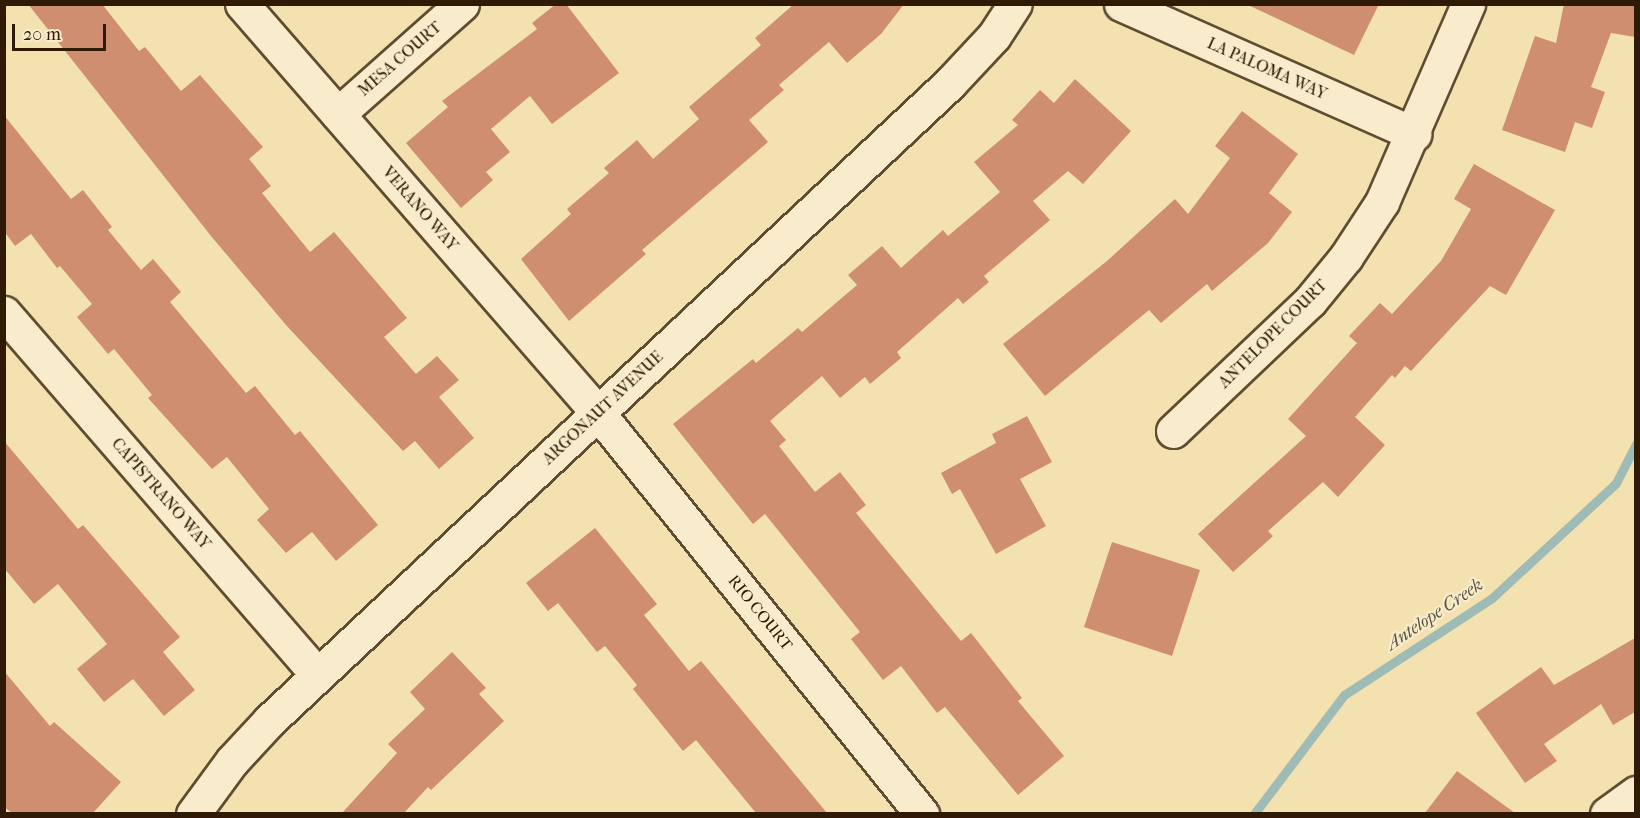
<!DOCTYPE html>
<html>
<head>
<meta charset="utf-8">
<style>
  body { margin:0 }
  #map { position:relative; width:1640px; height:818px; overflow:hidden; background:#f4e1b0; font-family:"IM FELL French Canon",serif }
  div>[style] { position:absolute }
  .stream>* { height:9px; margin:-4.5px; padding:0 4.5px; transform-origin:4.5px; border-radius:4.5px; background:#9fbbb5 }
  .building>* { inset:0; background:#d08e71 }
  .roads { filter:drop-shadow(2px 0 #604c30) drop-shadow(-2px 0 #604c30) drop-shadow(0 2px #604c30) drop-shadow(0 -2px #604c30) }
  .minor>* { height:33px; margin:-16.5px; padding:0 16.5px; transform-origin:16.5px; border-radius:16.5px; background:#f8eccc }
  .tertiary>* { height:33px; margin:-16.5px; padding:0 16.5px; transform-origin:16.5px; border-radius:16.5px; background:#f8eccc }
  span { translate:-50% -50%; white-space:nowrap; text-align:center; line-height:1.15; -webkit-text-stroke:4.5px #f8eccc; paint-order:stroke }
  .street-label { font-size:16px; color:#2e1a05 }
  .water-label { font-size:18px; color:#565243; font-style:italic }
  .frame { position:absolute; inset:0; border:6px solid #2e1a05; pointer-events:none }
  .scale { position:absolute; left:12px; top:24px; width:94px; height:27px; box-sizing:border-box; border:3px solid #2e1a05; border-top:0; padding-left:8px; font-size:18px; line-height:21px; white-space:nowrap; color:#2e1a05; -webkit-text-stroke:4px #f8eccc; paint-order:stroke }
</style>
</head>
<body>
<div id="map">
  <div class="stream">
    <div style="left:1254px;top:814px;width:149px;rotate:-52.9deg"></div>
    <div style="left:1344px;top:695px;width:177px;rotate:-33.2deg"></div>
    <div style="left:1492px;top:598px;width:169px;rotate:-42.8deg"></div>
    <div style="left:1616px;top:483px;width:44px;rotate:-62.9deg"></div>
  </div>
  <div class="building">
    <div style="clip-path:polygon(28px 4px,102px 4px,139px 51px,145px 47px,181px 91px,200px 75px,263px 147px,249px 159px,271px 186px,262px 193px,310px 252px,334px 232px,407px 318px,384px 337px,416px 374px,437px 356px,459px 380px,439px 397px,474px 438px,439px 469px,415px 441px,403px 451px,286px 325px,211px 236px)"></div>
    <div style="clip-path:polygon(556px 4px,566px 4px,619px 73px,552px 124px,530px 96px,491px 129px,510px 152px,486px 172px,493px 180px,461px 208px,406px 143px,448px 107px,442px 101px,537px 29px,532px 23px)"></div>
    <div style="clip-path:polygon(794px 4px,904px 4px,881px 34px,847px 63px,829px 42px,779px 85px,784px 90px,749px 120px,768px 142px,642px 250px,646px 254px,569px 321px,521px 259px,571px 214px,567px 209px,609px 173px,604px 168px,637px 140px,653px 159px,699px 119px,689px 107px,761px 45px,755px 38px)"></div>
    <div style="clip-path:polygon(1246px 4px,1379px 4px,1354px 55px)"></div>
    <div style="clip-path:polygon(1564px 4px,1635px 4px,1635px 37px,1611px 33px,1591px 87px,1605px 92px,1592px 128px,1575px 122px,1565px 152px,1502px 130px,1535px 36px,1556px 43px)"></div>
    <div style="clip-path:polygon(1075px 79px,1131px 131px,1083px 184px,1068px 171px,1033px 201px,1050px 220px,984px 276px,989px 282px,963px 304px,958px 298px,897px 352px,901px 358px,870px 384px,865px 377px,840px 398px,822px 376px,770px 421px,786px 440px,779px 446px,815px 492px,840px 472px,866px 505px,856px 513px,961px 641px,971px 633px,1022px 698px,1018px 701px,1064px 756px,1018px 795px,945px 707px,937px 713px,901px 666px,883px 680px,851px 639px,860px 632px,765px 514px,753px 524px,673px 424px,753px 359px,756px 363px,798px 328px,802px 332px,857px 285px,848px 275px,882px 246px,901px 268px,943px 230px,948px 236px,1000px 192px,974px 162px,1018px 125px,1012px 120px,1040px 90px,1054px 103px)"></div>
    <div style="clip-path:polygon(1242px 111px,1298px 154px,1269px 193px,1292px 212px,1268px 243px,1212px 291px,1207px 284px,1161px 323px,1149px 310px,1045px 396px,1003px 344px,1107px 261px,1175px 199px,1188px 214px,1230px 158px,1215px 146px)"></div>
    <div style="clip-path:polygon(4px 115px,71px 199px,83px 190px,112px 227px,108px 230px,141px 270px,153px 259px,181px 292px,170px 302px,246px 393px,255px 386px,295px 435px,300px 431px,378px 525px,336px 561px,312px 532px,286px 553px,257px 520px,269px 509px,227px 457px,212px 469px,148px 398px,152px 395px,114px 349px,108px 354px,77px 317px,92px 304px,60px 266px,57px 268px,31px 234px,15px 246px,4px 231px)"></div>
    <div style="clip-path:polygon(1474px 164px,1555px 210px,1506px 295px,1490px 286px,1411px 371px,1405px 366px,1395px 378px,1392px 375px,1355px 417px,1385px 445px,1338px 497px,1323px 482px,1268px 531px,1273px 536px,1233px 572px,1198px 534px,1306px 436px,1288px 419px,1357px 343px,1349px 336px,1380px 303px,1392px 314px,1441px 261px,1471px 209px,1454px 199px)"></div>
    <div style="clip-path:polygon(1027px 416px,1052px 462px,1020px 479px,1046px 526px,996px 554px,960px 489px,952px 494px,941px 473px,996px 443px,992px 434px)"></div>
    <div style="clip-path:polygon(4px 441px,78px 529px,83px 525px,180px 637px,163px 652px,195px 690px,164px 716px,133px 679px,104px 702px,77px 669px,107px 644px,58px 584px,34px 604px,4px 568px)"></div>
    <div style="clip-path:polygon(595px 528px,657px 604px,644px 615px,689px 671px,701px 661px,827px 813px,756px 813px,696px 740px,683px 751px,633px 689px,637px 685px,605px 646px,597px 652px,558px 603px,548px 611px,526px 583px)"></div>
    <div style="clip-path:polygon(1112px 542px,1200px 570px,1172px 656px,1084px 627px)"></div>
    <div style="clip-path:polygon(1635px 638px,1635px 712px,1613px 725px,1601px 704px,1544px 744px,1557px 761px,1525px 783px,1476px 713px,1541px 667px,1554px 685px)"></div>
    <div style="clip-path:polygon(452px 652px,486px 688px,479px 694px,504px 721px,431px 790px,428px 787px,404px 813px,342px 813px,397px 753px,388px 744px,425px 709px,410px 692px)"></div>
    <div style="clip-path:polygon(4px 671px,50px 726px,54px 722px,121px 782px,93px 813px,12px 813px,4px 807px)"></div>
    <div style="clip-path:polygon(1457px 771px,1515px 813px,1425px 813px)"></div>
  </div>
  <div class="roads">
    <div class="minor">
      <div style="left:242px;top:4px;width:542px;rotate:48.96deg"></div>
      <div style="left:598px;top:413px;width:516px;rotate:51.06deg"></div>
      <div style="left:1121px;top:4px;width:321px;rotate:23.9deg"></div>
      <div style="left:338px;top:114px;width:166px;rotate:-41.6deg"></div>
      <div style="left:4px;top:313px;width:479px;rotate:49.1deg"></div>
      <div style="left:1173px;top:431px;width:189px;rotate:-43.5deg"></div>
      <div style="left:1310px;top:301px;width:57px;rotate:-50.7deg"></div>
      <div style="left:1346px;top:257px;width:66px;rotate:-56.8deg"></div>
      <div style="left:1382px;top:202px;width:216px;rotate:-66.5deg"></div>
      <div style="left:1607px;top:814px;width:36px;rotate:-36deg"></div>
    </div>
    <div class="tertiary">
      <div style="left:193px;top:814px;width:66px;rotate:-53.7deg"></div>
      <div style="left:232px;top:761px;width:54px;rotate:-47.2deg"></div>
      <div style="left:269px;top:721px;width:933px;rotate:-43.13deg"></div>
      <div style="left:950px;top:83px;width:64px;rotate:-46.9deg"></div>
      <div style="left:994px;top:36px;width:38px;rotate:-57deg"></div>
    </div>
  </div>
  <div class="street-label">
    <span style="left:400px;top:59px;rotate:-41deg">MESA COURT</span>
    <span style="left:1267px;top:69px;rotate:24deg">LA PALOMA WAY</span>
    <span style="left:420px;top:209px;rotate:49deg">VERANO WAY</span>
    <span style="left:1273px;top:334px;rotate:-45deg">ANTELOPE COURT</span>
    <span style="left:603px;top:408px;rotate:-43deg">ARGONAUT AVENUE</span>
    <span style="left:161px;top:494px;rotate:49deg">CAPISTRANO WAY</span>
    <span style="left:760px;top:613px;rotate:51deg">RIO COURT</span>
  </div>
  <div class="water-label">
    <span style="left:1435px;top:615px;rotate:-34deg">Antelope Creek</span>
  </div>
  <div class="frame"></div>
  <div class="scale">20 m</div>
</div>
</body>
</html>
